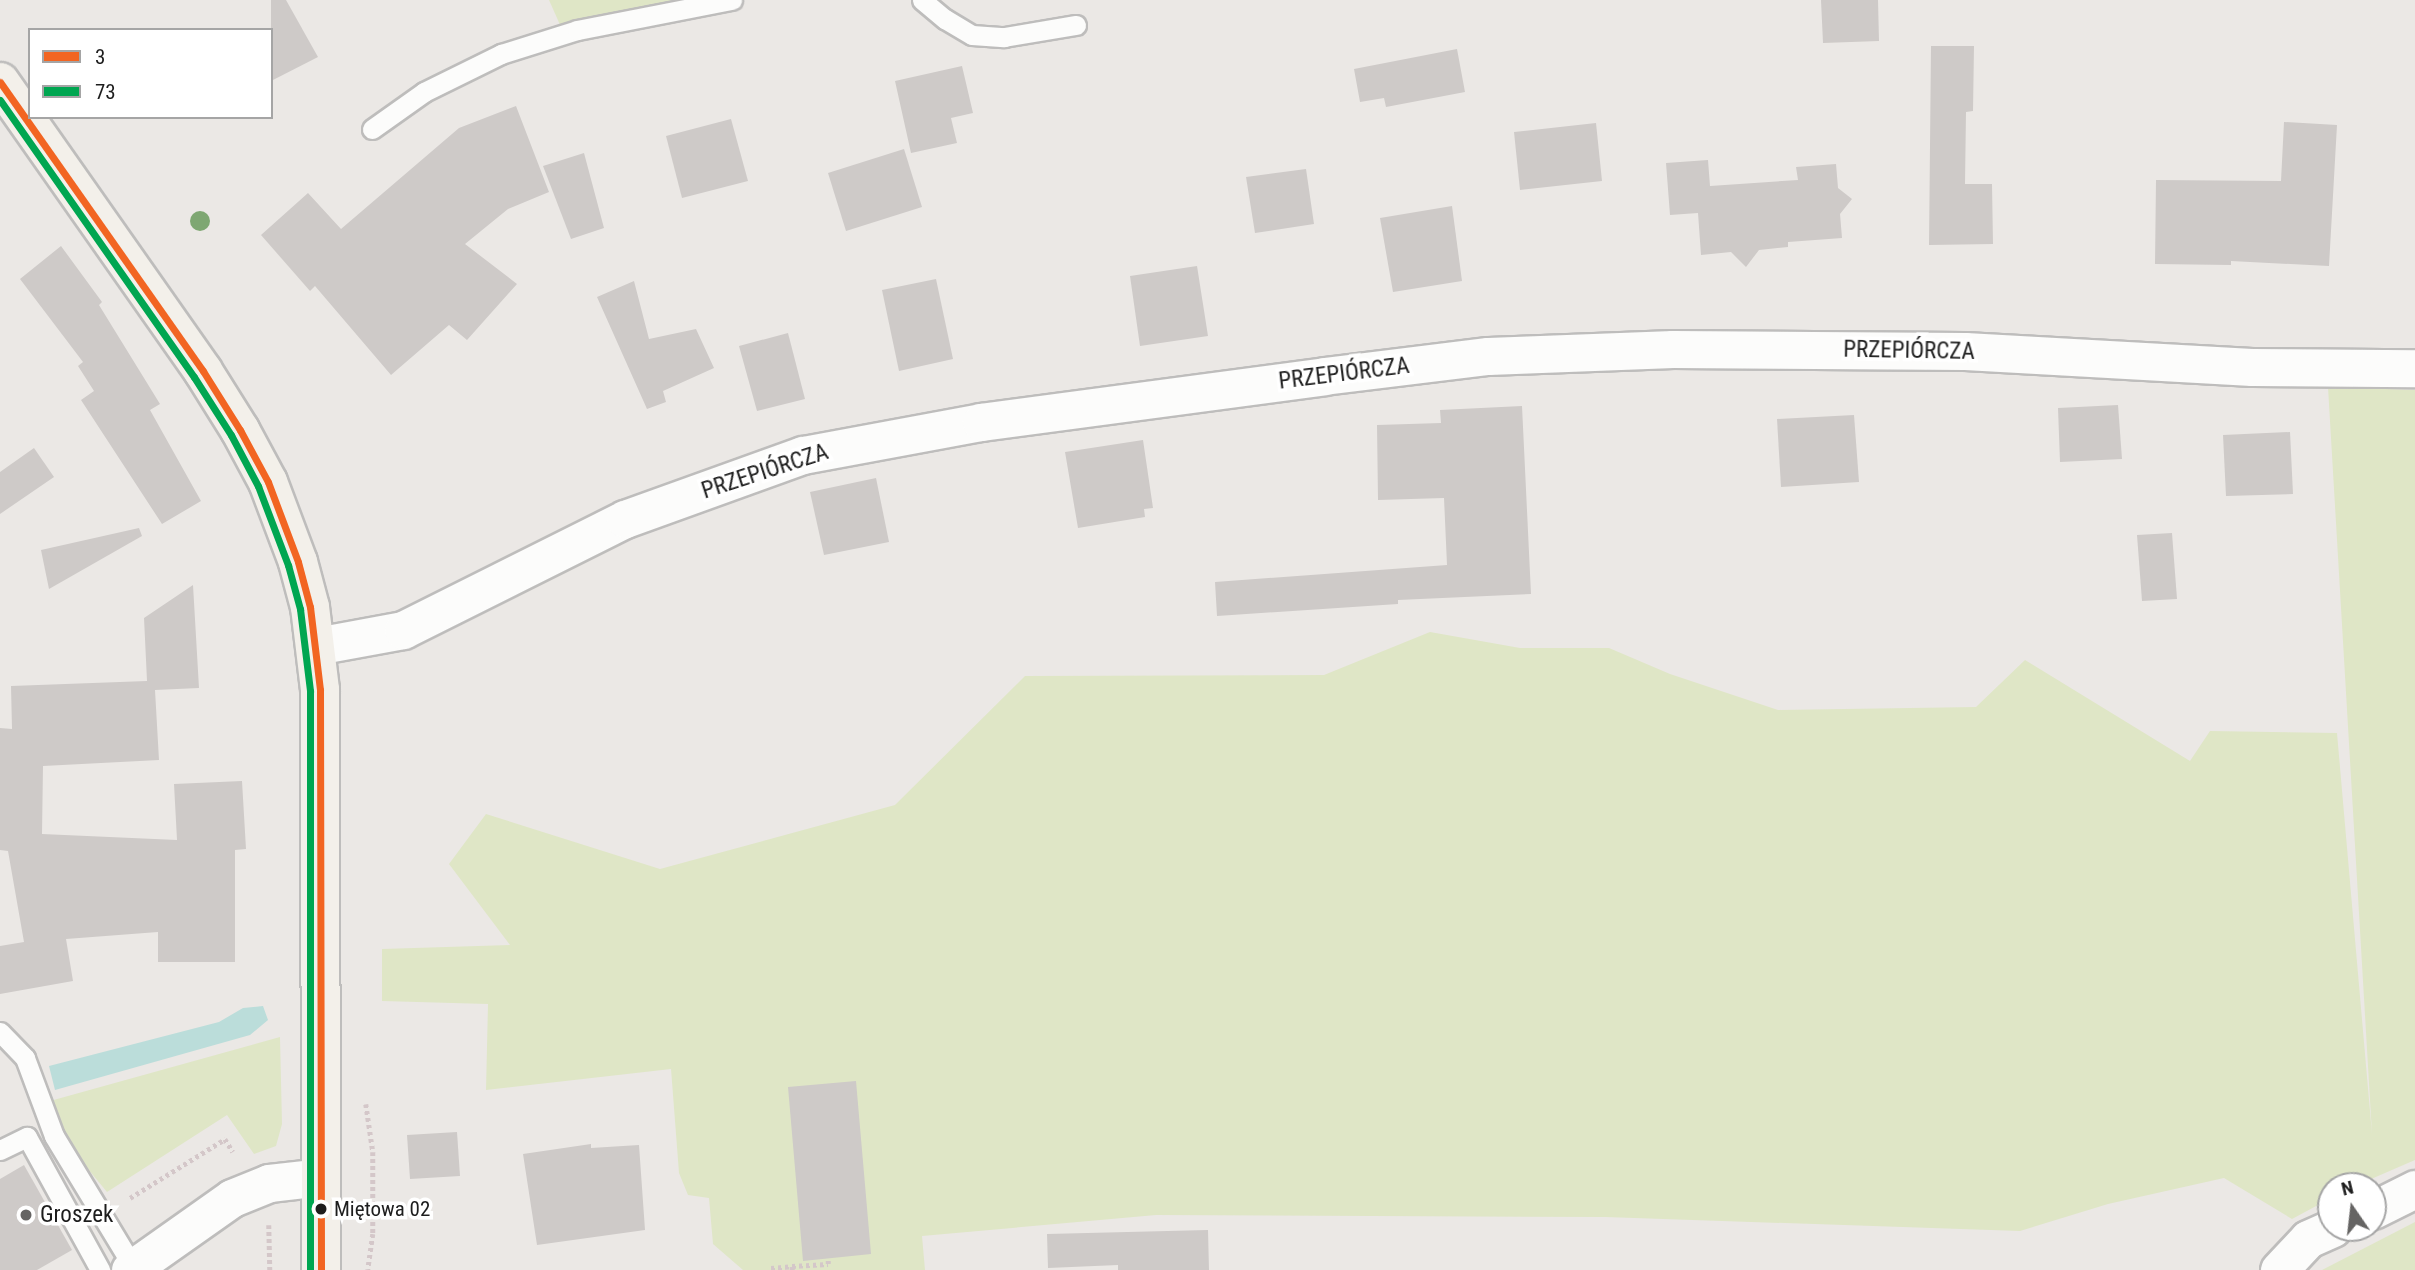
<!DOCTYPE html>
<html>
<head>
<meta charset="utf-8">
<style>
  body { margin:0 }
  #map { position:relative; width:2415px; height:1270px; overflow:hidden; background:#ebe8e5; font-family:"Roboto Condensed",sans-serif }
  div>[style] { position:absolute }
  .grass>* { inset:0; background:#dfe6c6 }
  .water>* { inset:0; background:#bbddda }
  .building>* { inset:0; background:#cecac8 }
  .path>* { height:4.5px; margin-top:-2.25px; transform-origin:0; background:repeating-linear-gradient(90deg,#d4c7c9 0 3.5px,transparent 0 7px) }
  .roads { filter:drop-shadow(2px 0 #bebdbc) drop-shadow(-2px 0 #bebdbc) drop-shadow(0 2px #bebdbc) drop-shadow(0 -2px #bebdbc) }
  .lane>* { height:19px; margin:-9.5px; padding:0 9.5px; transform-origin:9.5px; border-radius:9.5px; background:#fcfcfb }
  .street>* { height:37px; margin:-18.5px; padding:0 18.5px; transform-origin:18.5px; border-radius:18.5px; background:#fcfcfb }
  .secondary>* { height:38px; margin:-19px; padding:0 19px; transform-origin:19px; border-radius:19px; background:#f3f0ea }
  .bus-1>* { height:7px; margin:-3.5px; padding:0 3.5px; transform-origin:3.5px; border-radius:3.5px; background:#f26522 }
  .bus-2>* { height:7px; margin:-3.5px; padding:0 3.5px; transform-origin:3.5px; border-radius:3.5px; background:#00a651 }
  .trees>* { width:20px; height:20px; margin:-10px; border-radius:50%; background:#7ea772 }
  .dots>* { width:19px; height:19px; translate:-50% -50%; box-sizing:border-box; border:4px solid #fff; border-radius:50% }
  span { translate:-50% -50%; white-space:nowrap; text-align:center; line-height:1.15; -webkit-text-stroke:7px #fff; paint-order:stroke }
  .bus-label { font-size:21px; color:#1d1d1d }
  .left { translate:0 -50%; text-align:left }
  .street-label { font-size:23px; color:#1d1d1d }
  .poi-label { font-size:23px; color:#1d1d1d }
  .legend { position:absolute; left:28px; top:28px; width:245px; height:91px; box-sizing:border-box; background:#fff; border:2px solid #a5a5a5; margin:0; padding:9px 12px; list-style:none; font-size:21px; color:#1d1d1d }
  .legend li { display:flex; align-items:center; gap:14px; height:35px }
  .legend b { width:35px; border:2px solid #a5a5a5 }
  .north { position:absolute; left:2317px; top:1172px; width:70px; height:70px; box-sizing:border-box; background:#fff; border:2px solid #a5a5a5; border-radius:50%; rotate:346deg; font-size:19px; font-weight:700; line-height:28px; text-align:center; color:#1d1d1d }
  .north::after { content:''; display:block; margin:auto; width:24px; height:32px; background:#656463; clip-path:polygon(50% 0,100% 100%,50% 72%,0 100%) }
</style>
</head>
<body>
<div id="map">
  <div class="grass">
    <div style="clip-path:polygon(549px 0,702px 0,561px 27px)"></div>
    <div style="clip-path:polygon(2328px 387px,2415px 390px,2415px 1160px,2355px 1186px,2331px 1186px,2331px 1198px,2292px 1219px,2224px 1178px,2108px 1204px,2020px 1231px,1605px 1217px,1156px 1215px,922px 1236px,925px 1270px,743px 1270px,713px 1244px,709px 1198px,688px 1195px,679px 1173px,671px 1069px,486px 1090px,488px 1004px,382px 1001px,382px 949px,510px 945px,449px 864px,486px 814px,660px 869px,895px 805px,1025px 676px,1324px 675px,1430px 632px,1520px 648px,1609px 648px,1670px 674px,1778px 710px,1976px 707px,2025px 660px,2190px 761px,2210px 731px,2337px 733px,2372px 1134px)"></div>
    <div style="clip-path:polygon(280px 1037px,282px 1124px,276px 1146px,254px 1154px,227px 1115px,107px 1192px,69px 1146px,50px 1101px)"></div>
    <div style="clip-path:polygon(2415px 1222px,2415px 1270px,2322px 1270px)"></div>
  </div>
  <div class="water">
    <div style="clip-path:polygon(263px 1006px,268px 1020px,250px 1035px,55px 1090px,49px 1066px,219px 1022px,243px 1008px)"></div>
  </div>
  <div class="building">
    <div style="clip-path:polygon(271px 0,286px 0,318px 57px,271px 81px)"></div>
    <div style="clip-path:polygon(1821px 0,1878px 0,1879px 41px,1823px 43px)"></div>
    <div style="clip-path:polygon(1931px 46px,1974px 46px,1973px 111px,1966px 112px,1965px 184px,1992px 184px,1993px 244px,1929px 245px)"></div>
    <div style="clip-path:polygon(1457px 49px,1465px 92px,1386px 107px,1384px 98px,1360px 102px,1354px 69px)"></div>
    <div style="clip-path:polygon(962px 66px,973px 113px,951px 118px,957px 143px,911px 153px,895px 81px)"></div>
    <div style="clip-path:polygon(516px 106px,549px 192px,508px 209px,465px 244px,517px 284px,467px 340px,449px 325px,391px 375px,315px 286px,310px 291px,261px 235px,308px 193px,341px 229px,459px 128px)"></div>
    <div style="clip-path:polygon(731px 119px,748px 181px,682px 198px,666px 136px)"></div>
    <div style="clip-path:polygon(2284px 122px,2337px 125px,2329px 266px,2231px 261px,2231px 265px,2155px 264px,2156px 180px,2281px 181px)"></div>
    <div style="clip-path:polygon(1596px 123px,1602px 181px,1520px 190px,1514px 132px)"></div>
    <div style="clip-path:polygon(904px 149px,922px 207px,846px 231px,828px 173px)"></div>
    <div style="clip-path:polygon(584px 153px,604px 228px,571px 239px,543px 166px)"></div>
    <div style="clip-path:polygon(1708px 160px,1710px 186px,1798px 180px,1796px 167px,1836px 164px,1838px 188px,1852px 199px,1840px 214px,1842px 238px,1788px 242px,1788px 247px,1759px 250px,1746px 267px,1731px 252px,1701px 255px,1698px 213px,1670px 215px,1666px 163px)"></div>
    <div style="clip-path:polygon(1306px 169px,1314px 224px,1255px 233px,1246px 177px)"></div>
    <div style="clip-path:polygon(1452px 206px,1462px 281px,1393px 292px,1380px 218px)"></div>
    <div style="clip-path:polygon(61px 246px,102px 302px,99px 305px,160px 404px,150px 410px,201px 501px,162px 524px,81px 400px,94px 391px,78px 366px,83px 362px,20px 279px)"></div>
    <div style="clip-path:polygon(1197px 266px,1208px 336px,1140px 346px,1130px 276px)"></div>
    <div style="clip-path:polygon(936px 279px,953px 359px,899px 371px,882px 290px)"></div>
    <div style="clip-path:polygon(634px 281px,649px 339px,696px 329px,714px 368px,663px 391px,666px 402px,647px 409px,597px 297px)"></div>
    <div style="clip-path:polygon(788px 333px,805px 399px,757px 411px,739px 346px)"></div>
    <div style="clip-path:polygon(2118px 405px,2122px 459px,2060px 462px,2058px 408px)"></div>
    <div style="clip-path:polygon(1522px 406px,1531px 594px,1398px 600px,1398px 604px,1217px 616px,1215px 582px,1447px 565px,1444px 498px,1378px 500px,1377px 425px,1441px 423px,1440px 410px)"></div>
    <div style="clip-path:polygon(1854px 415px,1859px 482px,1781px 487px,1777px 419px)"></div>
    <div style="clip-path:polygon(2290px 432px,2293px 494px,2226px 496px,2223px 435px)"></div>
    <div style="clip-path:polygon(1143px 440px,1153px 508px,1144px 509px,1145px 517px,1078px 528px,1065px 452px)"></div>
    <div style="clip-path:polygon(34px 448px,54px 477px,0 514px,0 472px)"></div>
    <div style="clip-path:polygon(876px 478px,889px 542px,824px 555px,810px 492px)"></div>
    <div style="clip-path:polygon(139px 528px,142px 536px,49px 589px,41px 550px)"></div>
    <div style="clip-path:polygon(2172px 533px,2177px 599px,2142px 601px,2137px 535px)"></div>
    <div style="clip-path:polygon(193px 585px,199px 688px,155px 690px,159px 760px,43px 766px,42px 834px,177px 840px,174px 784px,242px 781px,246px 849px,235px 850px,235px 962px,158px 962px,158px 932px,66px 939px,73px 981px,0 994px,0 946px,24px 942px,8px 851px,0 850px,0 728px,12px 729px,11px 686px,147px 681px,144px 618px)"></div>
    <div style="clip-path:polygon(856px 1081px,871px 1254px,803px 1261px,788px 1087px)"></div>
    <div style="clip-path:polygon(457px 1132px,460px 1176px,410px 1179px,407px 1135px)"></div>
    <div style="clip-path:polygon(591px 1144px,591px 1148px,639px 1145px,645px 1230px,537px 1245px,523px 1154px)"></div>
    <div style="clip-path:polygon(24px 1165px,72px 1250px,37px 1270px,0 1270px,0 1179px)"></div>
    <div style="clip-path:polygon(1208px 1230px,1209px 1270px,1118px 1270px,1118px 1265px,1048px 1268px,1047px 1234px)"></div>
  </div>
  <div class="path">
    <div style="left:366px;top:1104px;width:49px;rotate:81.7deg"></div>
    <div style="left:373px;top:1152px;width:82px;rotate:90deg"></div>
    <div style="left:373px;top:1234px;width:36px;rotate:98deg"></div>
    <div style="left:130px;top:1198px;width:112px;rotate:-31.8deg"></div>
    <div style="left:225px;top:1139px;width:15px;rotate:58deg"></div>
    <div style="left:269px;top:1225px;width:45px;rotate:88.7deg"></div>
    <div style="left:771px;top:1268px;width:21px;rotate:-5deg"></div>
    <div style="left:792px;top:1270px;width:4px;rotate:-90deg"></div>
    <div style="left:792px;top:1266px;width:36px;rotate:-3deg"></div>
    <div style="left:828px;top:1264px;width:6px;rotate:-90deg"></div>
  </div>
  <div class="roads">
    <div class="lane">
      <div style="left:922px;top:0;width:30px;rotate:40deg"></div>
      <div style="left:945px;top:19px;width:31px;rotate:31deg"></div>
      <div style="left:972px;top:35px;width:32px;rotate:4deg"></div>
      <div style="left:1004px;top:37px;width:73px;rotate:-9.5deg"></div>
      <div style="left:372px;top:129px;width:64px;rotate:-35.4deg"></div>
      <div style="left:424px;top:92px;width:86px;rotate:-26.3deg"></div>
      <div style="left:501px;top:54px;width:80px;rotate:-17.5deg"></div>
      <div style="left:577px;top:30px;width:158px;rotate:-11deg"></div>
      <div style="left:0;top:1032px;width:36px;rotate:46deg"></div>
      <div style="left:25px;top:1058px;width:83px;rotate:69.6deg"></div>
      <div style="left:54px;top:1136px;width:154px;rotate:58.8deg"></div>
      <div style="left:0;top:1150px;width:30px;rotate:-26deg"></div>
      <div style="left:27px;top:1137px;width:152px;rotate:61.2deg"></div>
    </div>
    <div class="street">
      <div style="left:316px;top:646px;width:88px;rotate:-10.4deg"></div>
      <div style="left:403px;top:630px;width:248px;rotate:-26.6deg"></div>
      <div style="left:625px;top:519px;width:189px;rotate:-19.8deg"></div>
      <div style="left:803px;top:455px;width:181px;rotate:-10.5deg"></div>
      <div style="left:981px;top:422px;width:346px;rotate:-7.6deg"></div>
      <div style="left:1324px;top:376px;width:165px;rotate:-7deg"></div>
      <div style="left:1488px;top:356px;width:185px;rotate:-2.2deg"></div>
      <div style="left:1673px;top:349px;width:292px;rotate:0.4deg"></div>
      <div style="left:1965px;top:351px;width:287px;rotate:3.2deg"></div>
      <div style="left:2252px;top:367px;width:163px;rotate:0.4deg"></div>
      <div style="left:2373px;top:1210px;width:47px;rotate:-26.6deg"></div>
      <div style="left:130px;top:1270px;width:125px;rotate:-35.2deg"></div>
      <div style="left:232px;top:1198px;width:40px;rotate:-22deg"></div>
      <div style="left:269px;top:1183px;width:52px;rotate:-6.6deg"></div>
      <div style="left:2279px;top:1270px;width:42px;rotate:-46.9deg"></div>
      <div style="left:2308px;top:1239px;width:27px;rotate:-24deg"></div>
    </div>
    <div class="secondary">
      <div style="left:0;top:82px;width:353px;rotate:54.9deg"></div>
      <div style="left:203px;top:371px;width:70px;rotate:57.9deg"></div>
      <div style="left:240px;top:430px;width:59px;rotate:61.7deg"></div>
      <div style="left:268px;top:482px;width:85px;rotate:69.4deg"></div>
      <div style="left:298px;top:562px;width:47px;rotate:75.1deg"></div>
      <div style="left:310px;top:607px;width:84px;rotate:83.1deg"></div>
      <div style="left:320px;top:690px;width:580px;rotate:89.9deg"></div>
    </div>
  </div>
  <div class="bus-1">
    <div style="left:0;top:82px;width:353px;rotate:54.9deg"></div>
    <div style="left:203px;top:371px;width:70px;rotate:57.9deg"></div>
    <div style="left:240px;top:430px;width:59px;rotate:61.7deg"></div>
    <div style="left:268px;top:482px;width:85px;rotate:69.4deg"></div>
    <div style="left:298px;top:562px;width:47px;rotate:75.1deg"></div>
    <div style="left:310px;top:607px;width:84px;rotate:83.1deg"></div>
    <div style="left:320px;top:690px;width:580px;rotate:89.9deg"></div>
  </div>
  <div class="bus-2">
    <div style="left:0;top:100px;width:338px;rotate:55deg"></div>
    <div style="left:194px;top:377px;width:69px;rotate:57.5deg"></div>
    <div style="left:231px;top:435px;width:58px;rotate:62.1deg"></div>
    <div style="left:258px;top:486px;width:85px;rotate:69.2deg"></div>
    <div style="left:288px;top:565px;width:46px;rotate:74.7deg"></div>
    <div style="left:300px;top:609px;width:83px;rotate:83deg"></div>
    <div style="left:310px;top:691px;width:579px;rotate:90deg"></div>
  </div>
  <div class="trees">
    <div style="left:200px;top:221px"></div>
  </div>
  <div class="dots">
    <div style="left:321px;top:1209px;background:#1d1d1d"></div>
    <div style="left:26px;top:1215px;background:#656463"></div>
  </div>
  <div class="bus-label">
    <span class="left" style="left:334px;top:1209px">Miętowa 02</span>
  </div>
  <div class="street-label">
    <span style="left:1909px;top:351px;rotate:1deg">PRZEPIÓRCZA</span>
    <span style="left:1344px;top:374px;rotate:-7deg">PRZEPIÓRCZA</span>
    <span style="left:765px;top:472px;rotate:-18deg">PRZEPIÓRCZA</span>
  </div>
  <div class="poi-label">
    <span class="left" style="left:40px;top:1215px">Groszek</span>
  </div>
  <ul class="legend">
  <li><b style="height:9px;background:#f26522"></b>3</li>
  <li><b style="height:9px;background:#00a651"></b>73</li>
  </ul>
  <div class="north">N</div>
</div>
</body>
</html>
